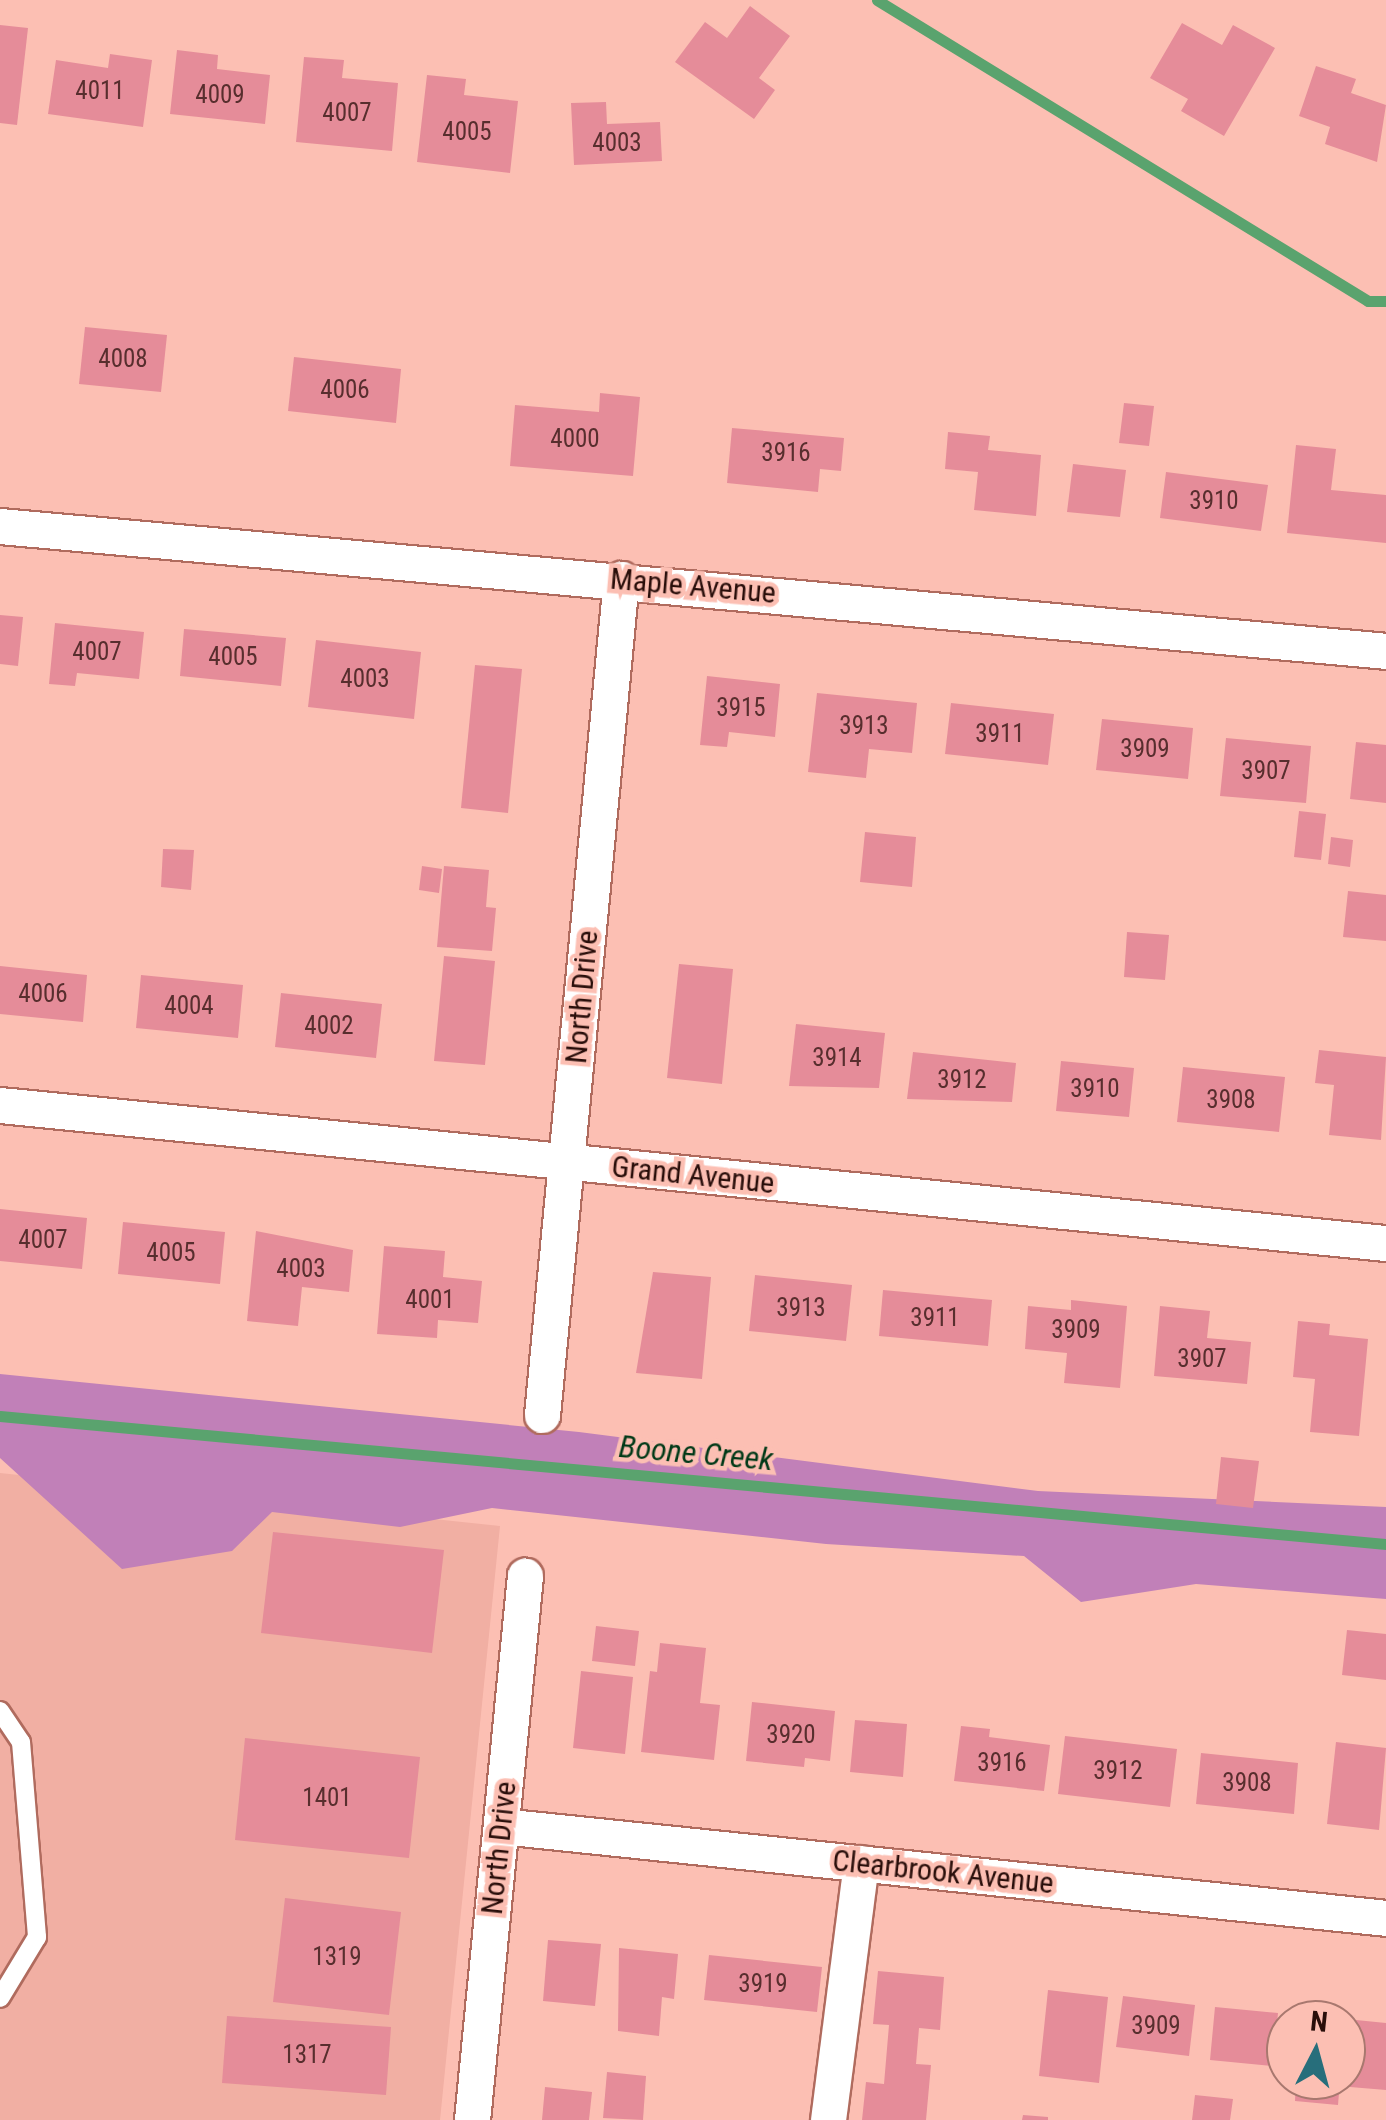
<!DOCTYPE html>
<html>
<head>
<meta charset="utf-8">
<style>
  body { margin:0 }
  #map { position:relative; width:1386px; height:2120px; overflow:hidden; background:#fcbfb3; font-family:"Roboto Condensed",sans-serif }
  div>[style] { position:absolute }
  .built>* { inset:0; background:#f1afa3 }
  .forest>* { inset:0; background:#c180b8 }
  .stream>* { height:11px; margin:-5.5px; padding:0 5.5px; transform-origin:5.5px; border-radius:5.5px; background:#5aa36e }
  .building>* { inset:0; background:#e58c99 }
  .roads { filter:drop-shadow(2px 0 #b06b5e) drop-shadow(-2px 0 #b06b5e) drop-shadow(0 2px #b06b5e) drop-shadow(0 -2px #b06b5e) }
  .service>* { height:18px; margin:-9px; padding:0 9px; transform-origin:9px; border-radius:9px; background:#fff }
  .minor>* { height:35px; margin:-17.5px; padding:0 17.5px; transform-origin:17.5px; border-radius:17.5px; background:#fff }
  span { translate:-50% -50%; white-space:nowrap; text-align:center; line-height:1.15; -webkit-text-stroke:9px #fcbfb3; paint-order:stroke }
  .number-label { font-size:25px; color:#582e2e }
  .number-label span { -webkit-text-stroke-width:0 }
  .street-label { font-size:30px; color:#290e0a }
  .water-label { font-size:32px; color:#003917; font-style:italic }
  .north { position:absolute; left:1266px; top:2000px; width:100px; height:100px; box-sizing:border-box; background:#fcbfb3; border:2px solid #a8786f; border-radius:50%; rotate:6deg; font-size:28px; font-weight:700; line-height:40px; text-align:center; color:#290e0a }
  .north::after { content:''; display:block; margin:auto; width:35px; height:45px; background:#276e7b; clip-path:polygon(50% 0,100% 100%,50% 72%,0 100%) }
</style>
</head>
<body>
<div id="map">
  <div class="built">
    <div style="clip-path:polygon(0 1473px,500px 1526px,440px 2120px,0 2120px)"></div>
  </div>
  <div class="forest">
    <div style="clip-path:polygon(0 1374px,579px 1432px,1038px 1491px,1386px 1507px,1386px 1599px,1196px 1584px,1081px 1602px,1024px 1556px,826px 1544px,492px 1508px,400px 1527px,272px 1512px,232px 1551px,122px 1569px,0 1458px)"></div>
  </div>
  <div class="stream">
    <div style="left:877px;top:0;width:576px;rotate:31.51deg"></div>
    <div style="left:1368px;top:301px;width:18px"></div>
    <div style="left:0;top:1416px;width:1392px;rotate:5.28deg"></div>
  </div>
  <div class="building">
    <div style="clip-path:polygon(750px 6px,790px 36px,759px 78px,775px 90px,754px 119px,675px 62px,705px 22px,727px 38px)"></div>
    <div style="clip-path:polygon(1182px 23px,1222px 45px,1233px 25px,1275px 48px,1224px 136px,1181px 111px,1188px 99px,1150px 78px)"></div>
    <div style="clip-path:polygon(0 25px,28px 28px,17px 125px,0 123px)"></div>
    <div style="clip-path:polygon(177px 50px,218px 55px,217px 69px,270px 75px,265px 124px,170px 114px)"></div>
    <div style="clip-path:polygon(110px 54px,152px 60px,143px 127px,48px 114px,56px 60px,108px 68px)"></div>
    <div style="clip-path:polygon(304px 57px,344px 60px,342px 78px,398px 83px,392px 151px,296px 142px)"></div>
    <div style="clip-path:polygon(1316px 66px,1356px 79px,1351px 93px,1386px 105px,1377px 162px,1325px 144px,1330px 127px,1299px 116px)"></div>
    <div style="clip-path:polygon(427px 75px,466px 79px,464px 95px,518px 101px,510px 173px,417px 162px)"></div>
    <div style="clip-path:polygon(606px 102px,607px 124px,660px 122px,662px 161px,574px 165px,571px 103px)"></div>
    <div style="clip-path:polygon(85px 327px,167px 335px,161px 392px,79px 384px)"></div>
    <div style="clip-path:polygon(294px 357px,401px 369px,396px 423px,288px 411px)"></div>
    <div style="clip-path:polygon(600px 393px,640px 397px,633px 476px,510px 466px,515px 405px,599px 412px)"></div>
    <div style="clip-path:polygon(1124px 403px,1154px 406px,1149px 446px,1119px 443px)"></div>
    <div style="clip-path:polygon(732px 428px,844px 438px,841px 471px,820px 469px,818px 492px,727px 483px)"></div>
    <div style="clip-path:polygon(948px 432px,990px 436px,988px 450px,1041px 455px,1036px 516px,974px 510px,978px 472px,945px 469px)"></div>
    <div style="clip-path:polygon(1296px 445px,1336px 449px,1331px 490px,1386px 495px,1386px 543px,1287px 533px)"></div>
    <div style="clip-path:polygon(1073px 464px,1126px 470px,1120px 517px,1067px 512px)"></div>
    <div style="clip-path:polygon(1166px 472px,1268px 485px,1261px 531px,1160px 518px)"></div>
    <div style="clip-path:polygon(0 615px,23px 617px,18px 666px,0 664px)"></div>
    <div style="clip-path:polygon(55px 623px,144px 632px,139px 679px,77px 673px,75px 686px,49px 684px)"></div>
    <div style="clip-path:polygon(184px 629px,286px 638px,281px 686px,180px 676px)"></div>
    <div style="clip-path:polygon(316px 640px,421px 652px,414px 719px,308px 707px)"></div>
    <div style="clip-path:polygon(475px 665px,522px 669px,508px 813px,461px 808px)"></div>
    <div style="clip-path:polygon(707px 676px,780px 684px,775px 737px,729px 732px,727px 747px,700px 745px)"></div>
    <div style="clip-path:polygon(817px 693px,917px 703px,912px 753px,869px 749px,866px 778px,808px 772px)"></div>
    <div style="clip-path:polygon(951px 703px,1054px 714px,1048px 765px,945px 754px)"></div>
    <div style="clip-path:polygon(1102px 719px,1193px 728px,1188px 779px,1096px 770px)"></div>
    <div style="clip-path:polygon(1226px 738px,1311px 746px,1306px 803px,1220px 796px)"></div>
    <div style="clip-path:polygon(1356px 742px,1386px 745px,1386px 803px,1350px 799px)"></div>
    <div style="clip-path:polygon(1299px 811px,1326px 814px,1321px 860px,1294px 857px)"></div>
    <div style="clip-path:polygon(865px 832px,916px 837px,912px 887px,860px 882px)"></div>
    <div style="clip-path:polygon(1331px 837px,1353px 840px,1350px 867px,1328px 864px)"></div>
    <div style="clip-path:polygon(163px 849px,194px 850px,191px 890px,161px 887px)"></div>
    <div style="clip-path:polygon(422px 866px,442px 869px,439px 893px,419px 890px)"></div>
    <div style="clip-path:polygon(444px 866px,489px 870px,486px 907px,496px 908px,492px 951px,437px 947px)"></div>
    <div style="clip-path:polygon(1348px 891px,1386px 895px,1386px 941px,1343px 937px)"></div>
    <div style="clip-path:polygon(1127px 932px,1169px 935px,1165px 980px,1124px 977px)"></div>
    <div style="clip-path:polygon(444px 956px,495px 961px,485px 1065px,434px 1061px)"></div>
    <div style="clip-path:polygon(679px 964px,733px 969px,722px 1084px,667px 1078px)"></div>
    <div style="clip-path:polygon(0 966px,87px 975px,83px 1022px,0 1014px)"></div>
    <div style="clip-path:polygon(141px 975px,243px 985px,238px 1038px,136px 1028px)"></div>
    <div style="clip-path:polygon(281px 993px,382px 1004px,376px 1058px,275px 1047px)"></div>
    <div style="clip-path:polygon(796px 1024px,885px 1033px,879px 1088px,789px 1086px)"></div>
    <div style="clip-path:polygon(1319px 1050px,1386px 1057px,1381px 1140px,1329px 1135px,1334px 1085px,1315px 1083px)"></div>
    <div style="clip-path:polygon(913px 1052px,1016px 1063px,1012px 1102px,907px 1099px)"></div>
    <div style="clip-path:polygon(1061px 1061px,1134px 1068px,1129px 1117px,1056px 1111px)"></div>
    <div style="clip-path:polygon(1183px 1067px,1285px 1077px,1279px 1132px,1177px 1122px)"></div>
    <div style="clip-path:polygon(0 1209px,87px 1218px,82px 1269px,0 1261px)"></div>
    <div style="clip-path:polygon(123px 1222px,225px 1232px,220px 1284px,118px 1274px)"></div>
    <div style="clip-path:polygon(256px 1231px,353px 1250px,349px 1292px,302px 1287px,298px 1326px,247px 1321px)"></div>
    <div style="clip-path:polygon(384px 1246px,445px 1251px,443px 1277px,482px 1281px,478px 1323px,438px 1320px,437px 1338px,377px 1334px)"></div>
    <div style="clip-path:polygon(653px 1272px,711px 1277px,702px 1379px,636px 1373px)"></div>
    <div style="clip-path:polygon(755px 1275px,852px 1285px,846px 1341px,749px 1331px)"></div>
    <div style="clip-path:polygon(883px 1290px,992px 1300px,988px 1346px,879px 1336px)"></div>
    <div style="clip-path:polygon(1071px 1300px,1127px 1306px,1120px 1388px,1064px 1383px,1067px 1353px,1025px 1349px,1028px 1306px,1071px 1310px)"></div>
    <div style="clip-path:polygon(1160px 1306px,1210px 1311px,1207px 1338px,1251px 1342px,1247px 1384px,1154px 1376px)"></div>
    <div style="clip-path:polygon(1298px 1321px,1330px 1324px,1329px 1335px,1368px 1339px,1359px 1436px,1310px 1432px,1315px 1379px,1293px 1377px)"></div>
    <div style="clip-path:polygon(1221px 1457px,1259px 1461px,1253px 1508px,1216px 1504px)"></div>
    <div style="clip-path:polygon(273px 1532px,444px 1550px,432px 1653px,261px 1633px)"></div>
    <div style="clip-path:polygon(596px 1626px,639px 1631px,635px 1666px,592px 1661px)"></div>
    <div style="clip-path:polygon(1347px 1630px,1386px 1634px,1386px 1680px,1342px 1675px)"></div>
    <div style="clip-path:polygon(660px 1643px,706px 1648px,700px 1703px,720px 1705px,714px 1760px,641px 1752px,650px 1671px,657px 1672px)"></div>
    <div style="clip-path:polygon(581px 1671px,633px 1677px,625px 1754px,573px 1748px)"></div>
    <div style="clip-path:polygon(752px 1702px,835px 1711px,830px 1761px,805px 1758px,804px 1767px,746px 1761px)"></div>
    <div style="clip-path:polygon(855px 1720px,907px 1724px,903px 1777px,850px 1772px)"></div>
    <div style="clip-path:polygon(961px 1726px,990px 1729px,989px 1737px,1050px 1745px,1044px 1791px,954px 1781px)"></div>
    <div style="clip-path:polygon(1065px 1736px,1177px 1749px,1170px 1807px,1058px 1794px)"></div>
    <div style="clip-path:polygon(245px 1738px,420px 1757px,409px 1858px,235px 1840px)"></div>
    <div style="clip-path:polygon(1336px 1742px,1386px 1748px,1379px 1830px,1327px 1824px)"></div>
    <div style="clip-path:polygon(1201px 1753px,1298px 1763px,1294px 1814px,1196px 1804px)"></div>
    <div style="clip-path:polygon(285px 1898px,401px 1912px,389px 2015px,273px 2002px)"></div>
    <div style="clip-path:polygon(548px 1940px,601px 1944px,595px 2006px,543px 2001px)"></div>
    <div style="clip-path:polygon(619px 1948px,678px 1954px,674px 1999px,662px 1997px,659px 2036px,618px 2031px)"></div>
    <div style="clip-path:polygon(709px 1955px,822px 1967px,817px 2012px,704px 2000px)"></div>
    <div style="clip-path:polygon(878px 1971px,944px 1977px,940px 2030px,919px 2028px,916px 2064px,931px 2065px,926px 2120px,862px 2120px,866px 2082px,884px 2084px,889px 2025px,873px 2024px)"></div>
    <div style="clip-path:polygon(1048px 1990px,1108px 1997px,1099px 2083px,1039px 2076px)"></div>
    <div style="clip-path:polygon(1123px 1996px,1195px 2005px,1189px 2056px,1116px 2047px)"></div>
    <div style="clip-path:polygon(1215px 2007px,1278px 2013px,1273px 2066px,1210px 2060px)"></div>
    <div style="clip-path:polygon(227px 2016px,391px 2027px,386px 2095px,222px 2083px)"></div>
    <div style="clip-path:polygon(1356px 2020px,1386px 2023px,1386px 2090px,1350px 2087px)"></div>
    <div style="clip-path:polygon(607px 2072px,646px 2076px,643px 2120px,603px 2118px)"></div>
    <div style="clip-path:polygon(1296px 2080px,1340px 2080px,1338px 2105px,1295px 2101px)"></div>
    <div style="clip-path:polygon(545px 2087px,592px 2092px,589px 2120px,542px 2120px)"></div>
    <div style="clip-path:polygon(1195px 2095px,1233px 2099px,1230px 2120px,1192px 2120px)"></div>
    <div style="clip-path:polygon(1023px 2115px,1048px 2117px,1048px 2120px,1022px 2120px)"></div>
  </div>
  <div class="roads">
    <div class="service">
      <div style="left:0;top:1711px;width:37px;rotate:56deg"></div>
      <div style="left:21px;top:1742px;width:196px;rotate:85.3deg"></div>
      <div style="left:37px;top:1937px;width:71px;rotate:121.2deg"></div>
    </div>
    <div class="minor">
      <div style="left:0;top:526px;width:1392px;rotate:5.15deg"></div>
      <div style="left:0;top:1105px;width:1393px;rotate:5.69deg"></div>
      <div style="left:542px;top:1415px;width:840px;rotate:-84.6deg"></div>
      <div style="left:501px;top:1826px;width:890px;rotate:5.93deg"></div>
      <div style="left:472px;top:2120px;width:547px;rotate:-84.44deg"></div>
      <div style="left:828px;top:2120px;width:259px;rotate:-82.7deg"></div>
    </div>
  </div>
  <div class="number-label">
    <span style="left:100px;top:91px">4011</span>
    <span style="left:220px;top:95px">4009</span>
    <span style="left:347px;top:113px">4007</span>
    <span style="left:467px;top:132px">4005</span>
    <span style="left:617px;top:143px">4003</span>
    <span style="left:123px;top:359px">4008</span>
    <span style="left:345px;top:390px">4006</span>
    <span style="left:575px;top:439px">4000</span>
    <span style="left:786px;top:453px">3916</span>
    <span style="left:1214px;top:501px">3910</span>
    <span style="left:97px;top:652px">4007</span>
    <span style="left:233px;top:657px">4005</span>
    <span style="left:365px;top:679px">4003</span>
    <span style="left:741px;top:708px">3915</span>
    <span style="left:864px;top:726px">3913</span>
    <span style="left:1000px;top:734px">3911</span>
    <span style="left:1145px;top:749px">3909</span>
    <span style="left:1266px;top:771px">3907</span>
    <span style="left:43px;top:994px">4006</span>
    <span style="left:189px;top:1006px">4004</span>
    <span style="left:329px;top:1026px">4002</span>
    <span style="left:837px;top:1058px">3914</span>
    <span style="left:962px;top:1080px">3912</span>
    <span style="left:1095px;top:1089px">3910</span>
    <span style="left:1231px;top:1100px">3908</span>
    <span style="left:43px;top:1240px">4007</span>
    <span style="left:171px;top:1253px">4005</span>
    <span style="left:301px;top:1269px">4003</span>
    <span style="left:430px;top:1300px">4001</span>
    <span style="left:801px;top:1308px">3913</span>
    <span style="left:935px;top:1318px">3911</span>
    <span style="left:1076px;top:1330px">3909</span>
    <span style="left:1202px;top:1359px">3907</span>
    <span style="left:791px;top:1735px">3920</span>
    <span style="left:1002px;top:1763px">3916</span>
    <span style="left:1118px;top:1771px">3912</span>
    <span style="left:1247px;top:1783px">3908</span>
    <span style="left:327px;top:1798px">1401</span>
    <span style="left:337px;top:1957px">1319</span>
    <span style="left:763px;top:1984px">3919</span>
    <span style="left:1156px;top:2026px">3909</span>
    <span style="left:307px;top:2055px">1317</span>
  </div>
  <div class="street-label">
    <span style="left:693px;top:586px;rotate:5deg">Maple Avenue</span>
    <span style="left:582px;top:997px;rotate:-85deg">North Drive</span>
    <span style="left:693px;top:1175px;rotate:6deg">Grand Avenue</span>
    <span style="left:499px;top:1848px;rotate:-84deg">North Drive</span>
    <span style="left:943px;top:1872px;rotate:6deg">Clearbrook Avenue</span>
  </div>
  <div class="water-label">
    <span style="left:696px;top:1453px;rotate:5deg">Boone Creek</span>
  </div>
  <div class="north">N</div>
</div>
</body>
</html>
